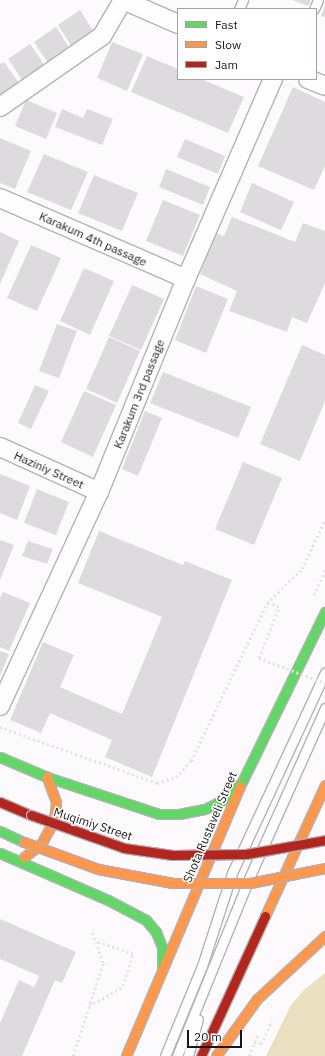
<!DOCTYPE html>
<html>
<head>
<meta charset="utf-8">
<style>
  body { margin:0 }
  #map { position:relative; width:325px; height:1056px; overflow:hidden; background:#fdfafe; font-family:"IBM Plex Sans",sans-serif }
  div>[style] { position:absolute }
  .forest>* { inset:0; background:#eae0c0 }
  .building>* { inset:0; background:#dddbde }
  .path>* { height:2.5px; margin-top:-1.25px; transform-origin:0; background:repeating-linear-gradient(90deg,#e4e3e4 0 2px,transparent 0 5px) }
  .roads { filter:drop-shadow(1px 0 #b5b2b6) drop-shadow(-1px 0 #b5b2b6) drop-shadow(0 1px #b5b2b6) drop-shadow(0 -1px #b5b2b6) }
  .lane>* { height:9px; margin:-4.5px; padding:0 4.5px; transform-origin:4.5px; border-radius:4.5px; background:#fffeff }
  .street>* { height:18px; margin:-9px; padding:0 9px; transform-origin:9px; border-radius:9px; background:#fffeff }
  .fast>* { height:9px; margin:-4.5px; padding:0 4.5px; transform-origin:4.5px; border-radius:4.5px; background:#63d668 }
  .slow>* { height:9px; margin:-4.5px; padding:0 4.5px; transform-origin:4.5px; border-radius:4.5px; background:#ff974d }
  .jam>* { height:9px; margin:-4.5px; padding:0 4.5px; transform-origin:4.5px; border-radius:4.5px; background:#b3261e }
  .path-bridge>* { height:2.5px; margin-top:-1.25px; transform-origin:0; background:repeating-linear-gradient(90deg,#e4e3e4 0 2px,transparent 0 5px) }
  .bridges { filter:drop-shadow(1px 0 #b6abb9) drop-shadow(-1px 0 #b6abb9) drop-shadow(0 1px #b6abb9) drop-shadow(0 -1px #b6abb9) }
  .slow-bridge>* { height:9px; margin:-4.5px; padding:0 4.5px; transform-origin:4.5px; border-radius:4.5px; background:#ff974d }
  .jam-bridge>* { height:9px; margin:-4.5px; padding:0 4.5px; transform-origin:4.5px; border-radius:4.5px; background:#b3261e }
  span { translate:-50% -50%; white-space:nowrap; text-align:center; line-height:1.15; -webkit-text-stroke:3px #fff; paint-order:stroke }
  .street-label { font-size:12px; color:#19171a }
  .legend { position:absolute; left:177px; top:8px; width:140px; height:72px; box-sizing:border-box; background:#fff; border:1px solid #a3a2a3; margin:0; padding:5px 7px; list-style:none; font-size:12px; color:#19171a }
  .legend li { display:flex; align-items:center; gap:8px; height:20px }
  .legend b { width:20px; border:1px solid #a3a2a3 }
  .scale { position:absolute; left:187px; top:1030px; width:55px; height:18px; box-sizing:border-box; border:2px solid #19171a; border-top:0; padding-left:5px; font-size:12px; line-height:14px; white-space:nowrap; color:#19171a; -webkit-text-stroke:3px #fff; paint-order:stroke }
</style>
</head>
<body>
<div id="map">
  <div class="forest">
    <div style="clip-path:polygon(325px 973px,325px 1056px,266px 1056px,291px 1005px,304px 990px)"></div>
  </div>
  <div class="building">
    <div style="clip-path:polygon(292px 0,311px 0,308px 6px)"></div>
    <div style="clip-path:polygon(325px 6px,325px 17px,321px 16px)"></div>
    <div style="clip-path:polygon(80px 10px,94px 32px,72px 47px,58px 25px)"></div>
    <div style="clip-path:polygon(56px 27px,70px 49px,48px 63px,34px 42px)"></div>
    <div style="clip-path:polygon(112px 42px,143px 54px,127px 91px,97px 78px)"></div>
    <div style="clip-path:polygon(30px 44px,45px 66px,23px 81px,8px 59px)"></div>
    <div style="clip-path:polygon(147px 56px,178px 69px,178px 79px,201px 79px,244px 97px,228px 133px,131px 92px)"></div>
    <div style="clip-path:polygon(4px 62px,19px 83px,0 96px,0 64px)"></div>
    <div style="clip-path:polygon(293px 87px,325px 102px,325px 166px,314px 190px,258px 166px)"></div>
    <div style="clip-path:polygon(26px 100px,57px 113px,46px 139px,15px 126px)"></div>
    <div style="clip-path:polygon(62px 109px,83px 118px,87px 109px,113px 119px,102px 145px,55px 127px)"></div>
    <div style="clip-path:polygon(0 138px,31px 151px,15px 189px,0 183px)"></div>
    <div style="clip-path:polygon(185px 139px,225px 156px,218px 174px,177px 157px)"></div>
    <div style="clip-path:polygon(44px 154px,88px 172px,71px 210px,27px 192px)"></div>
    <div style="clip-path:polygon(166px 169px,210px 187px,203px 205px,159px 187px)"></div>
    <div style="clip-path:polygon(94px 175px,138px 193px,122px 231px,78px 213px)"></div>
    <div style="clip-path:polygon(252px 183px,294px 202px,281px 230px,240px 212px)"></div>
    <div style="clip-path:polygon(163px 200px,200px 215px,183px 256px,146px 241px)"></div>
    <div style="clip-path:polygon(232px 217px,295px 242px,303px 223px,325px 231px,325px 283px,307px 323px,292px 317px,287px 332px,229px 311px,237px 291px,200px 274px,216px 233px,224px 236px)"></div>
    <div style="clip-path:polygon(0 232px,19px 241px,0 284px)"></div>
    <div style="clip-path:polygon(31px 245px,61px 258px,37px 311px,7px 298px)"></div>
    <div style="clip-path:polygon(84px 268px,114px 281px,90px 335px,60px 321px)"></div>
    <div style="clip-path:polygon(132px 285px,164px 299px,141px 350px,109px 336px)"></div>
    <div style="clip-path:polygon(196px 286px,228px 299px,206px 353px,175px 340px)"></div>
    <div style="clip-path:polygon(57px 324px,77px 331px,59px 378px,39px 371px)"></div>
    <div style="clip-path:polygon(109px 337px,140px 351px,117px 403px,86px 389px)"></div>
    <div style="clip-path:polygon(302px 345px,325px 355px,325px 401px,300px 461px,260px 444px)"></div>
    <div style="clip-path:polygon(163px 372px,251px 407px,238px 438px,150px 403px)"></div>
    <div style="clip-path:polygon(35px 385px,49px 391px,31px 429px,18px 423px)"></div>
    <div style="clip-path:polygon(84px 391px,116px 405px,93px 457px,61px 442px)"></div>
    <div style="clip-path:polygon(145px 411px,162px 418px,138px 476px,122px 469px)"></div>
    <div style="clip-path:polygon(243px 462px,282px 478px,254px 545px,215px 529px)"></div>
    <div style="clip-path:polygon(0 474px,30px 486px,17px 520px,0 513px)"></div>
    <div style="clip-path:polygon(37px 489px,69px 502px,56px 535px,24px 523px)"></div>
    <div style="clip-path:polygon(99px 531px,183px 565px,185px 561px,232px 580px,152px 777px,105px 757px,112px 740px,50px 713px,41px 733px,10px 720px,43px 642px,74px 655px,60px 687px,122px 714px,162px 617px,78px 583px)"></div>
    <div style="clip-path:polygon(0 540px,14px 545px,0 580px)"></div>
    <div style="clip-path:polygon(28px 541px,53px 549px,47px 564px,22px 556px)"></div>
    <div style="clip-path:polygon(3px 592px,30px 603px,9px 651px,0 647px,0 598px)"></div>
    <div style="clip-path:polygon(0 651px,9px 654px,0 676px)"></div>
    <div style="clip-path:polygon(0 919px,76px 952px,62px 983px,55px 980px,22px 1056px,0 1056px,0 1023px,19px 980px,34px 987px,39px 976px,0 959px)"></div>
  </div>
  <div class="path">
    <div style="left:314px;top:595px;width:27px;rotate:-66deg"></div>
    <div style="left:259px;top:658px;width:55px;rotate:-68.6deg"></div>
    <div style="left:279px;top:607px;width:13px;rotate:-162deg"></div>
    <div style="left:0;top:727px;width:167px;rotate:19.6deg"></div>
    <div style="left:157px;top:783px;width:20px;rotate:-18deg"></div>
    <div style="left:176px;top:777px;width:22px;rotate:-47deg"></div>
    <div style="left:191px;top:761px;width:175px;rotate:-64.3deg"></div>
    <div style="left:267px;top:603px;width:49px;rotate:-44.2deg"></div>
    <div style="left:302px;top:569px;width:54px;rotate:-64.9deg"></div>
    <div style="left:89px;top:1006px;width:39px;rotate:-30deg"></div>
    <div style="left:123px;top:986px;width:34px;rotate:-73deg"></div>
    <div style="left:133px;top:954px;width:40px;rotate:-161.1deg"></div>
    <div style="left:254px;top:1042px;width:7px;rotate:16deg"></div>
    <div style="left:261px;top:1044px;width:26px;rotate:-65deg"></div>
    <div style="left:73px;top:1056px;width:98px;rotate:-72.1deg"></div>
    <div style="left:103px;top:963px;width:32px;rotate:-110deg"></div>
    <div style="left:249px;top:1056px;width:24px;rotate:-68deg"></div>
  </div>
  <div class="roads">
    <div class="lane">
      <div style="left:239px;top:9px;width:10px;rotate:-66deg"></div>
      <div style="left:314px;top:9px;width:10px;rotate:-66deg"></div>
      <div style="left:165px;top:1056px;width:97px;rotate:-67.7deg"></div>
      <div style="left:202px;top:966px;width:98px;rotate:-72.1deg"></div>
      <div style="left:232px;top:873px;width:221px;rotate:-65.1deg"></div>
      <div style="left:177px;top:1056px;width:194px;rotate:-67.9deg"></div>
      <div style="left:250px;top:876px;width:184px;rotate:-65.9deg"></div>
      <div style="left:188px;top:1056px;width:38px;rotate:-75deg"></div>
    </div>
    <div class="street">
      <div style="left:123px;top:0;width:60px;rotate:23.6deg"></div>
      <div style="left:308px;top:79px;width:18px;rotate:22deg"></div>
      <div style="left:0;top:107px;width:124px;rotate:-34.8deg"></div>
      <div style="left:102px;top:36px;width:42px;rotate:-59.7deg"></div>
      <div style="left:0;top:198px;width:203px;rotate:23.5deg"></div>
      <div style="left:0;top:447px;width:109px;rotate:24.4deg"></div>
      <div style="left:0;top:706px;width:236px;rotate:-65.2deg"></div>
      <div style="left:99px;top:492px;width:230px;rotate:-67.8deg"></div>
      <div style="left:186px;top:279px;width:218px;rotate:-66.5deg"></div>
    </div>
    <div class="fast">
      <div style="left:0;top:757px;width:51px;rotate:23.1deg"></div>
      <div style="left:47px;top:777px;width:118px;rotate:18.3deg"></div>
      <div style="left:159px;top:814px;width:20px"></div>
      <div style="left:179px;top:814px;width:26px;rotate:-11deg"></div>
      <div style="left:205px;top:809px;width:20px;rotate:-27deg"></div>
      <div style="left:223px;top:800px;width:22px;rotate:-43deg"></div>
      <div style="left:240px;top:786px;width:194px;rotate:-64deg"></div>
      <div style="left:0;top:831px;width:26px;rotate:25deg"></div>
      <div style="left:0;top:853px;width:118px;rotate:23.5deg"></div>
      <div style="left:108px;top:900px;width:43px;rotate:27.8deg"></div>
      <div style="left:146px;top:920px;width:16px;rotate:50deg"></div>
      <div style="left:156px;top:932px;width:16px;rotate:68deg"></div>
      <div style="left:162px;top:947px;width:20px;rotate:90deg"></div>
    </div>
    <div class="slow">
      <div style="left:24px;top:857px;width:21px;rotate:-37deg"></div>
      <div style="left:41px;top:844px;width:26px;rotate:-61deg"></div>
      <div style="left:54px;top:821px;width:19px;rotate:-84deg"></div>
      <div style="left:56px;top:802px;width:27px;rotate:-110deg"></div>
      <div style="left:265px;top:916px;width:144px;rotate:-65.4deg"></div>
      <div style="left:126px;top:1056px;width:293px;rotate:-67.1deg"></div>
      <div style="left:216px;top:1056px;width:70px;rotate:-54.3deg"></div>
      <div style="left:257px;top:999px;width:93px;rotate:-42.8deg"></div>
    </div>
    <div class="jam">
      <div style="left:0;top:802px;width:34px;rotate:23deg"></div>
      <div style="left:201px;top:1056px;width:154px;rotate:-65.4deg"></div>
    </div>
  </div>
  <div class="path-bridge">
    <div style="left:259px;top:658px;width:71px;rotate:20.7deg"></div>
  </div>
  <div class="bridges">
    <div class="slow-bridge">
      <div style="left:24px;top:842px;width:79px;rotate:20deg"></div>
      <div style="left:98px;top:869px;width:76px;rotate:10.6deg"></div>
      <div style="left:173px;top:883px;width:77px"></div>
      <div style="left:250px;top:883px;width:76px;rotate:-11.3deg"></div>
    </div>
    <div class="jam-bridge">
      <div style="left:31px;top:815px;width:99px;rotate:19.5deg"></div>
      <div style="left:124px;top:848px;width:49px;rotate:8.3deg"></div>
      <div style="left:172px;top:855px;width:74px;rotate:-0.8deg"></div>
      <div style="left:246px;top:854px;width:80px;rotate:-10deg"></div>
    </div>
  </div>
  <div class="street-label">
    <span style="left:93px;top:239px;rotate:24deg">Karakum 4th passage</span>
    <span style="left:139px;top:394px;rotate:-68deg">Karakum 3rd passage</span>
    <span style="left:49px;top:470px;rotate:24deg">Haziniy Street</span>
    <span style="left:93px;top:824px;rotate:18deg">Muqimiy Street</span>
    <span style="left:210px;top:827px;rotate:-67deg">Shota Rustaveli Street</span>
  </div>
  <ul class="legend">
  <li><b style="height:5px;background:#63d668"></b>Fast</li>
  <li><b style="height:5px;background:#ff974d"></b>Slow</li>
  <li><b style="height:5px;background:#b3261e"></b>Jam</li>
  </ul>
  <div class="scale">20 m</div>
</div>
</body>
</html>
